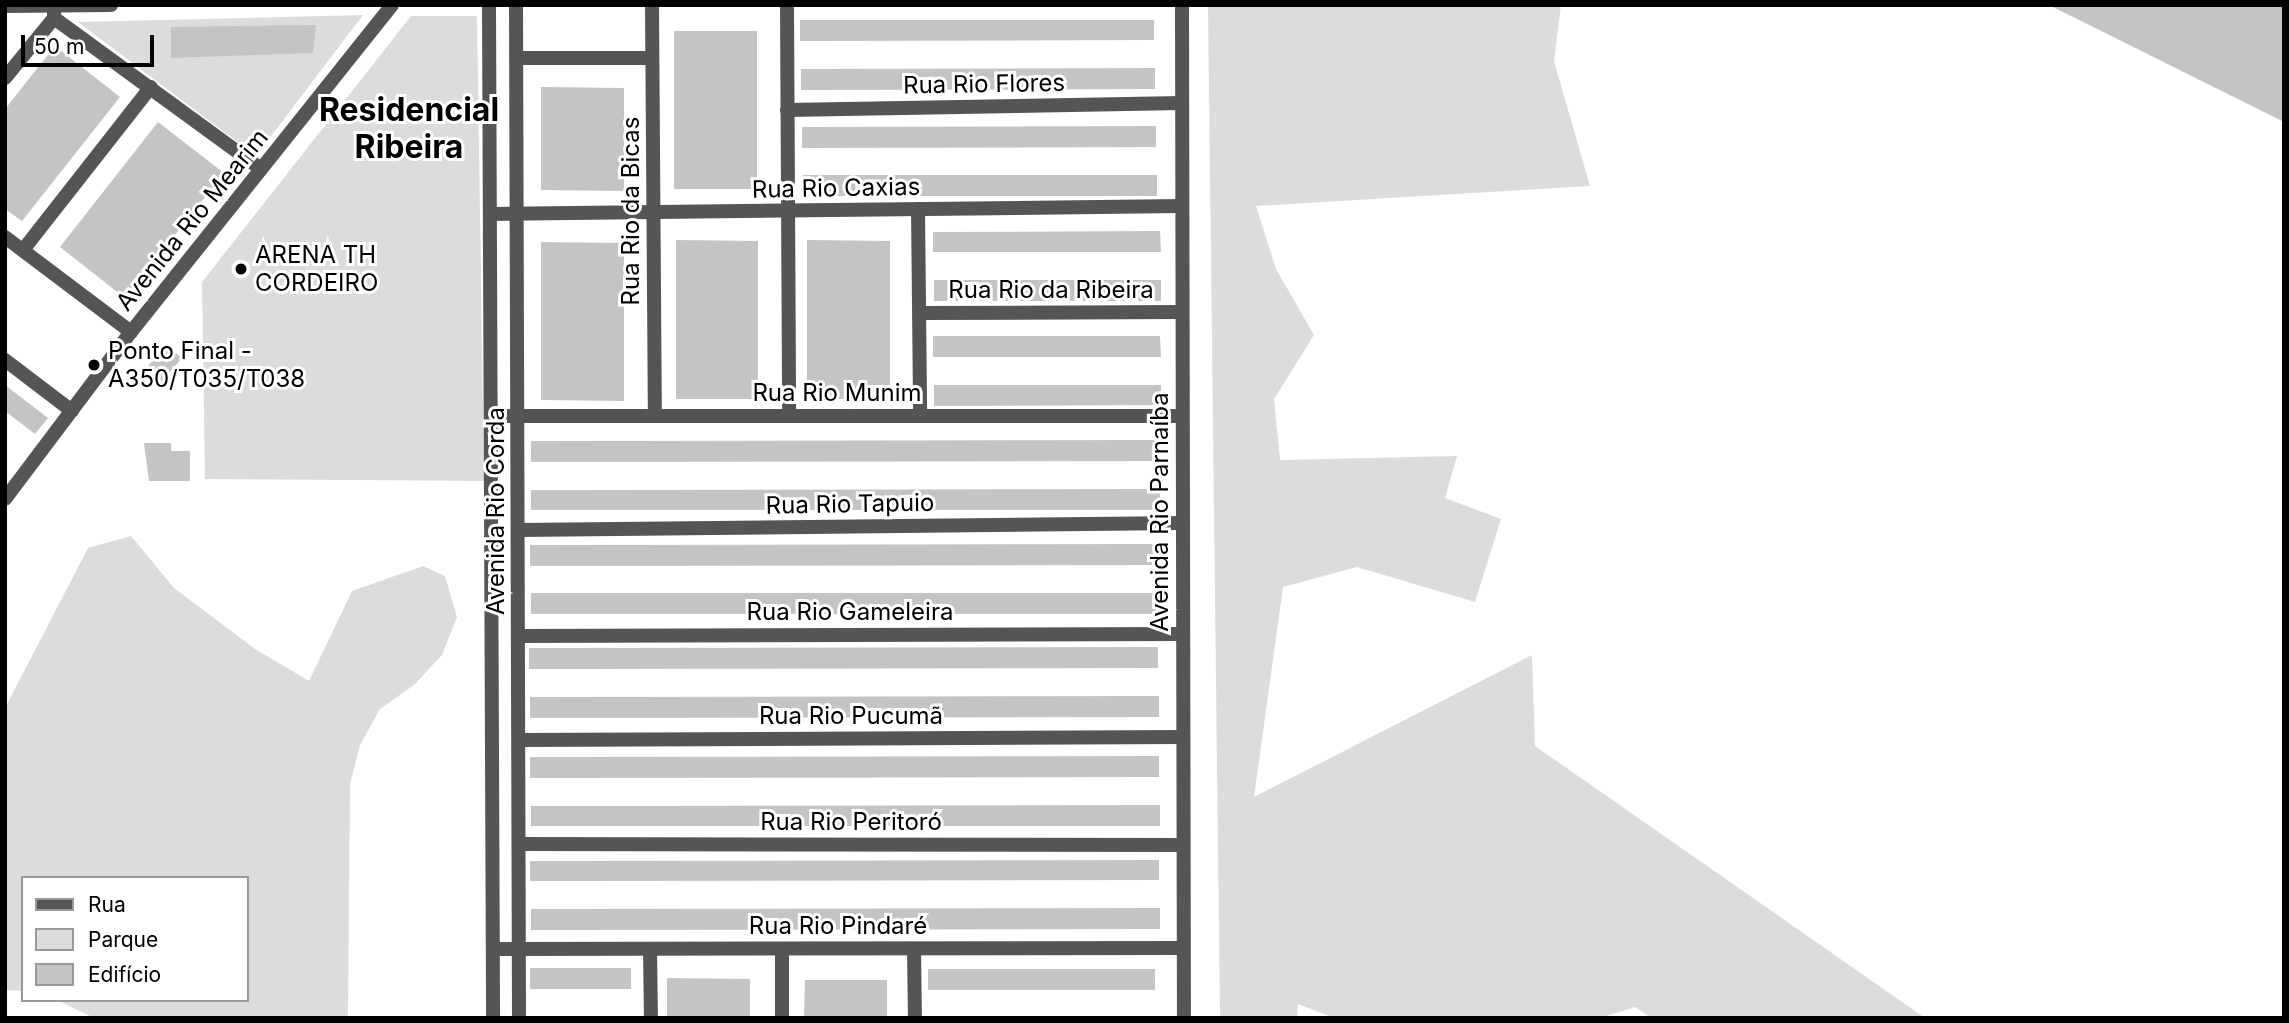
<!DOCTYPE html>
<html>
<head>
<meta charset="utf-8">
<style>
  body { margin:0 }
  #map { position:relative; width:2289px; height:1023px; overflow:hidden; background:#fff; font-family:Inter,sans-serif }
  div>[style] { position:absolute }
  .green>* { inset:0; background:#dcdcdc }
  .building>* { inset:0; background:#c4c4c4 }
  .minor>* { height:14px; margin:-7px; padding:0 7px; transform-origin:7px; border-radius:7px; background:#555 }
  .tertiary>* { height:14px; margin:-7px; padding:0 7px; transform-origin:7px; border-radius:7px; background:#555 }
  .dots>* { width:19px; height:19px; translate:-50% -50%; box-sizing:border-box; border:4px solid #fff; border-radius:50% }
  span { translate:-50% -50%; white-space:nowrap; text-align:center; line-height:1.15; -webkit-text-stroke:6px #fff; paint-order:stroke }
  .street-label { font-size:24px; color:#000 }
  .poi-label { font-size:24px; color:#000 }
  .left { translate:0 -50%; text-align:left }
  .district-label { font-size:32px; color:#000; font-weight:700 }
  .frame { position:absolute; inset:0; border:7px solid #000; pointer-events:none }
  .legend { position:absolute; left:21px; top:876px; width:228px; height:126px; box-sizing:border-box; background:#fff; border:2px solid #999; margin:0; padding:9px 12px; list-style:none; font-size:21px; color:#000 }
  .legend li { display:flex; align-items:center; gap:14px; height:35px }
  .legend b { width:35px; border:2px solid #999 }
  .scale { position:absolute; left:21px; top:35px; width:133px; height:32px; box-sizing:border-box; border:4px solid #000; border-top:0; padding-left:9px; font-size:21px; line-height:24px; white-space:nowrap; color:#000; -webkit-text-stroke:5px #fff; paint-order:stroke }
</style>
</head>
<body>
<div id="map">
  <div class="green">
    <div style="clip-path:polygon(1208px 5px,1561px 5px,1554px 61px,1590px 186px,1256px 206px,1276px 269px,1314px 335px,1274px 399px,1280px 460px,1457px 456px,1445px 498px,1501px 519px,1475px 602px,1357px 567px,1283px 587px,1254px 797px,1532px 655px,1535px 746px,1925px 1018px,1651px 1018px,1635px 1007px,1600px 1018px,1334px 1018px,1298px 1004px,1297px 1018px,1220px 1018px)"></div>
    <div style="clip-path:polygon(363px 15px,256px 156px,78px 22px)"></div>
    <div style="clip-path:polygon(411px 16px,477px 16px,484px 481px,205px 479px,202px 282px)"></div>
    <div style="clip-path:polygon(131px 536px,174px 588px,255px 649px,309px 681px,352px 591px,423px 566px,445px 576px,457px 617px,442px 655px,414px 685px,380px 709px,360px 745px,350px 784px,348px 1018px,94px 1018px,57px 1000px,247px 1000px,247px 878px,23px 878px,23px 991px,5px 990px,5px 708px,88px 548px)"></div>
  </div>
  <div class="building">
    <div style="clip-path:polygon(2049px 5px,2284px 5px,2284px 122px)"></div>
    <div style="clip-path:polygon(800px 20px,1154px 20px,1154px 40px,800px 41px)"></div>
    <div style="clip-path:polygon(316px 25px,313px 53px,171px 58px,171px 27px)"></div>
    <div style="clip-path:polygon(674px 31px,757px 31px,757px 189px,674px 189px)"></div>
    <div style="clip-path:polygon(55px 46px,120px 97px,22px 221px,5px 209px,5px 109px)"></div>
    <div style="clip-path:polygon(1155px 68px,1155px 89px,801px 90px,801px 69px)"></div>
    <div style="clip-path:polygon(541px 87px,624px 88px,624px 191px,541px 190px)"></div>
    <div style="clip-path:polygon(158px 122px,224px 173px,125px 298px,60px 247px)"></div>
    <div style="clip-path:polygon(1156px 126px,1156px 147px,802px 148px,802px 127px)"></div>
    <div style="clip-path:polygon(803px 175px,1157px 175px,1157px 196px,803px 196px)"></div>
    <div style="clip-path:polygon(1160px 231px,1161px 252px,933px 252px,933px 232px)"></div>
    <div style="clip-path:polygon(676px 240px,758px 241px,758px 399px,676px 399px)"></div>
    <div style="clip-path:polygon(807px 240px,890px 241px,890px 399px,807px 399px)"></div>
    <div style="clip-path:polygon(541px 242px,624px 243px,624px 401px,541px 400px)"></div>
    <div style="clip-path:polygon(934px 280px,1161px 280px,1161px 301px,934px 301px)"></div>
    <div style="clip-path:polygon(933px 336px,1160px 336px,1161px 357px,933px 357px)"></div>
    <div style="clip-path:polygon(166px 345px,182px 358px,157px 387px,141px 374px)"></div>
    <div style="clip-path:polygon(5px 385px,48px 418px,35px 434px,5px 411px)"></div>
    <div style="clip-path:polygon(934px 385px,1161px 385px,1161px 405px,934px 406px)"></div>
    <div style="clip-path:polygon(1159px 440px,1160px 461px,531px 462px,531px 441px)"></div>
    <div style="clip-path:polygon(144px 443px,171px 443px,171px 451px,190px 451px,190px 481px,149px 481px)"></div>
    <div style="clip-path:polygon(1160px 489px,1160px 510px,531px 510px,531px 490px)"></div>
    <div style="clip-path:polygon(1159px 544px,1159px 565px,530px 566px,530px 545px)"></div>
    <div style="clip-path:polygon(531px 593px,1159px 593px,1159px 614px,531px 614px)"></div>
    <div style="clip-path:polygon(1158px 647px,1158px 668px,529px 669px,529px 648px)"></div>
    <div style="clip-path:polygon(1159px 696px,1159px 717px,530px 718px,530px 697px)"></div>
    <div style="clip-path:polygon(1159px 756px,1159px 777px,530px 778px,530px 757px)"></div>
    <div style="clip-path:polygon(1160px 805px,1160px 826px,531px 826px,531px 806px)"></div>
    <div style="clip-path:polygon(1159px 860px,1159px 880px,530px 881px,530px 861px)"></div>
    <div style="clip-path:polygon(1160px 908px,1160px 929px,531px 930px,531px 909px)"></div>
    <div style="clip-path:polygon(530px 968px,631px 968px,631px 989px,530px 989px)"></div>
    <div style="clip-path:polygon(928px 969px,1155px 969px,1155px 990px,928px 990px)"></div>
    <div style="clip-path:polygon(667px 978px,750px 979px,750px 1018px,667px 1018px)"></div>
    <div style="clip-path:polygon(805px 980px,887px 980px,887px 1018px,804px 1018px)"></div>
  </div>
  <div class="minor">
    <div style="left:652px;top:5px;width:411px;rotate:89.6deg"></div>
    <div style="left:787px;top:5px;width:411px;rotate:89.7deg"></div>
    <div style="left:54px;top:7px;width:11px;rotate:90deg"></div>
    <div style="left:54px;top:18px;width:256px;rotate:36.1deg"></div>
    <div style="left:517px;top:58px;width:135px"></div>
    <div style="left:5px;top:78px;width:77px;rotate:-50.8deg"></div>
    <div style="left:787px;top:110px;width:395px;rotate:-1deg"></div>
    <div style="left:918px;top:209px;width:207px;rotate:89.4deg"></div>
    <div style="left:490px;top:214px;width:692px;rotate:-0.66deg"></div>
    <div style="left:5px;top:237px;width:158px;rotate:37deg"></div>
    <div style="left:23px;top:250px;width:207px;rotate:-51.9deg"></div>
    <div style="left:920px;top:313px;width:262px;rotate:-0.2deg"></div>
    <div style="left:5px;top:360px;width:84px;rotate:37.3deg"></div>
    <div style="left:491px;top:416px;width:691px"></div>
    <div style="left:518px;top:530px;width:665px;rotate:-0.6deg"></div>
    <div style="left:518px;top:636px;width:665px;rotate:-0.17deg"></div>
    <div style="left:519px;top:740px;width:664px;rotate:-0.26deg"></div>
    <div style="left:519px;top:844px;width:664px;rotate:0.09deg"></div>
    <div style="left:493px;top:949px;width:690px;rotate:-0.08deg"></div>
    <div style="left:650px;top:949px;width:69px;rotate:89.2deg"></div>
    <div style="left:914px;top:949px;width:69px;rotate:89.2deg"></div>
    <div style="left:782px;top:1018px;width:69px;rotate:-90deg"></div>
  </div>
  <div class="tertiary">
    <div style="left:489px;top:5px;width:1013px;rotate:89.77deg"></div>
    <div style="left:516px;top:5px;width:1013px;rotate:89.83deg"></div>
    <div style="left:1182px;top:5px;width:1013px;rotate:89.89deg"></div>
    <div style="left:5px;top:6px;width:106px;rotate:-0.5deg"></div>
    <div style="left:5px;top:499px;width:209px;rotate:-53deg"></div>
    <div style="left:131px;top:332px;width:418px;rotate:-51.4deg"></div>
  </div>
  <div class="dots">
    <div style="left:241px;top:269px;background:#000"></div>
    <div style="left:94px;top:365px;background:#000"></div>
  </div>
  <div class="street-label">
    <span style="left:984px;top:84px;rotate:-1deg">Rua Rio Flores</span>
    <span style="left:836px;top:188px;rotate:-1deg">Rua Rio Caxias</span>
    <span style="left:631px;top:211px;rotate:-90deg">Rua Rio da Bicas</span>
    <span style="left:192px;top:220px;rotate:-51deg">Avenida Rio Mearim</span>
    <span style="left:1051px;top:290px">Rua Rio da Ribeira</span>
    <span style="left:837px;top:393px">Rua Rio Munim</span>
    <span style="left:850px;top:504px;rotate:-1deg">Rua Rio Tapuio</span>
    <span style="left:496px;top:511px;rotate:-90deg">Avenida Rio Corda</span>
    <span style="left:1160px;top:512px;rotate:-90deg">Avenida Rio Parnaíba</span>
    <span style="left:850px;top:612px">Rua Rio Gameleira</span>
    <span style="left:851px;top:716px">Rua Rio Pucumã</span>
    <span style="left:851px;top:822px">Rua Rio Peritoró</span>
    <span style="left:838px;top:926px">Rua Rio Pindaré</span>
  </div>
  <div class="poi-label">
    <span class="left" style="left:255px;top:269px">ARENA TH<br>CORDEIRO</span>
    <span class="left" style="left:108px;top:365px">Ponto Final -<br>A350/T035/T038</span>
  </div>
  <div class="district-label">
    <span style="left:409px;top:129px">Residencial<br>Ribeira</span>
  </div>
  <div class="frame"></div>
  <ul class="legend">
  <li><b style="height:9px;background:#555"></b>Rua</li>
  <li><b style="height:19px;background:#dcdcdc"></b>Parque</li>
  <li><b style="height:19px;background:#c4c4c4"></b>Edifício</li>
  </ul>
  <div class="scale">50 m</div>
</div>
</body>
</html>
